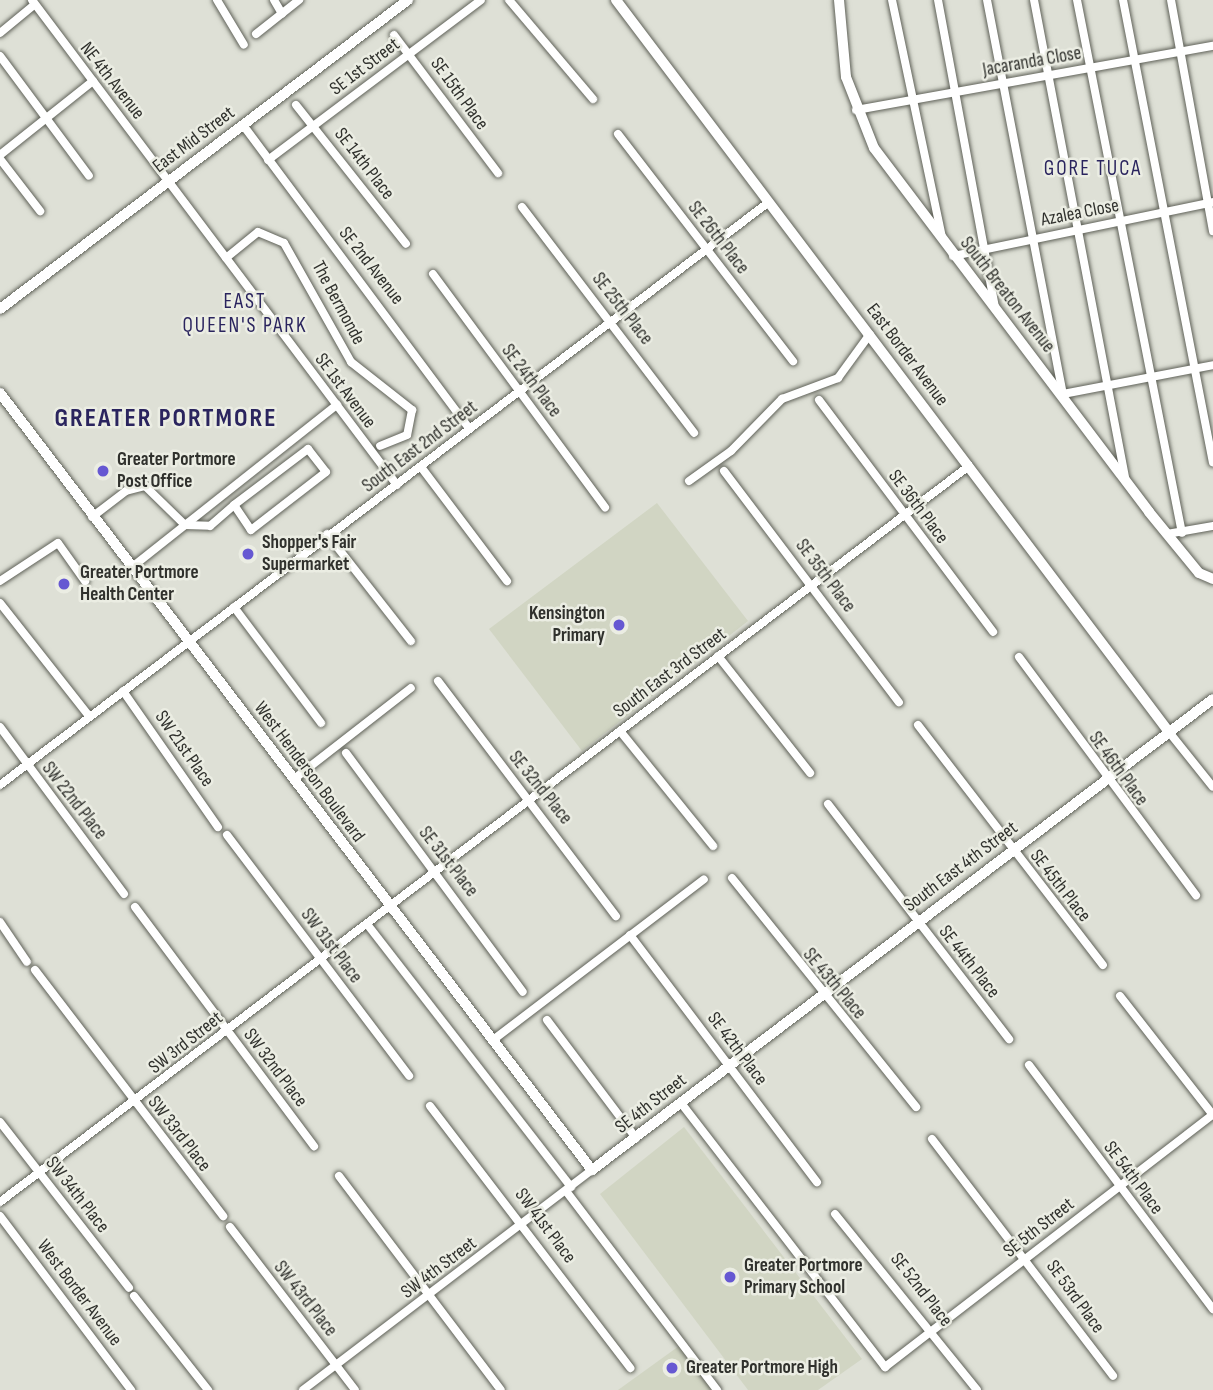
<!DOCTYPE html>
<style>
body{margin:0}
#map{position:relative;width:1213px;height:1390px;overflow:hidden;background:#dee0d6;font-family:"Sofia Sans Condensed",sans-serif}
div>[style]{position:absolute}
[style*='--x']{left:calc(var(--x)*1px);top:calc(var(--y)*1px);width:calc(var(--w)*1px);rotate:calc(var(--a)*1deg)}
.built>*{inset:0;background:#d1d5c3}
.roads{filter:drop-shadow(0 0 2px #5f6158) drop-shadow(0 0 2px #5f6158)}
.minor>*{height:8px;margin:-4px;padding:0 4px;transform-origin:4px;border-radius:4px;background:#fff}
.tertiary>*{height:10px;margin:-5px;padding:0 5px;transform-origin:5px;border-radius:5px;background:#fff}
.dots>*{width:19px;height:19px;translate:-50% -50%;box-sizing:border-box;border:4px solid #ebede3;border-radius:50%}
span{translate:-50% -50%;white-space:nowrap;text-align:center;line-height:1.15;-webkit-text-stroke:5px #ebede3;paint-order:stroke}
.street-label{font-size:19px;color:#30312d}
.poi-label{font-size:19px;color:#30312d;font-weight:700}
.left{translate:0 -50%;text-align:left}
.right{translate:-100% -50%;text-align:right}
.neighbourhood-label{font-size:21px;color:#2a245e;letter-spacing:2px}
.district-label{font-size:26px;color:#2a245e;font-weight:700;letter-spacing:2px}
</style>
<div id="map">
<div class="built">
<div style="clip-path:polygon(657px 503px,748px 621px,582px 751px,489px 629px)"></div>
<div style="clip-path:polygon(684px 1127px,862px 1359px,818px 1390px,748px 1390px,600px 1194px)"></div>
<div style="clip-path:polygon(679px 1346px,712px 1390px,618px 1390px)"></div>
</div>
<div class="roads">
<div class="minor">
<div style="--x:32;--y:0;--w:607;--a:53.04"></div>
<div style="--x:217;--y:0;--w:52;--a:59"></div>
<div style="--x:274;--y:0;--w:16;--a:60"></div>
<div style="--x:509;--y:0;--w:130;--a:49.7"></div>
<div style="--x:892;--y:0;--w:242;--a:78.1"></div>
<div style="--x:938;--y:0;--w:312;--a:79.5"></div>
<div style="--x:987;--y:0;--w:401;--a:79.1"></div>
<div style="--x:1063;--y:394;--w:153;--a:-10.9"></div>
<div style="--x:1034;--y:0;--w:490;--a:79.2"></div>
<div style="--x:1077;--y:0;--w:543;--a:78.86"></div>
<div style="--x:1123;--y:0;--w:471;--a:79"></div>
<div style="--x:1171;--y:0;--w:235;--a:79.7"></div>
<div style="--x:0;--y:33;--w:44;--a:-39.5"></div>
<div style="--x:256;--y:34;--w:55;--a:-38.3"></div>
<div style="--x:394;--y:35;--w:173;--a:53"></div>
<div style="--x:0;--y:56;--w:149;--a:53.4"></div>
<div style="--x:296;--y:105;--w:177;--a:51.6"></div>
<div style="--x:856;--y:110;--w:363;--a:-10.2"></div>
<div style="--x:243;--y:125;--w:379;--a:53.3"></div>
<div style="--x:618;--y:134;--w:287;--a:52.4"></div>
<div style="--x:0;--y:155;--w:119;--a:-38.5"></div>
<div style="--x:0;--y:159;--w:66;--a:52.4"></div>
<div style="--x:268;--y:160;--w:266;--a:-36.9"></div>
<div style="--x:522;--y:207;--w:284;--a:52.7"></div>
<div style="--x:953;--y:256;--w:266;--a:-11.7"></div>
<div style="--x:226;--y:258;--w:41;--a:-39.1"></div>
<div style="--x:258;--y:232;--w:28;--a:23"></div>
<div style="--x:284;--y:243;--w:137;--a:60.6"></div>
<div style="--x:351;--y:362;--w:78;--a:38.2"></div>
<div style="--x:412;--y:410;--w:25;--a:101"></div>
<div style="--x:407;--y:435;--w:29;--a:158"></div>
<div style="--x:433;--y:274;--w:290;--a:53.6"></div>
<div style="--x:819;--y:400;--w:290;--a:53.1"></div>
<div style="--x:421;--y:467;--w:143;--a:53"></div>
<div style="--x:724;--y:471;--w:290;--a:52.9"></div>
<div style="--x:689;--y:481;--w:52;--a:-35.5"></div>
<div style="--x:731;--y:451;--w:73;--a:-45.6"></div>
<div style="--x:782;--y:399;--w:60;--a:-20.6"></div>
<div style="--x:838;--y:378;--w:54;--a:-54"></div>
<div style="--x:92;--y:517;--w:43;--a:-37.4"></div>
<div style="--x:126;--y:491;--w:20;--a:-15"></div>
<div style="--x:145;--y:486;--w:56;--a:44.3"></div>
<div style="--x:185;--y:525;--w:25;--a:2"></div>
<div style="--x:210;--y:526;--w:32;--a:-41"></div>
<div style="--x:234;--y:505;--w:93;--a:-37.1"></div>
<div style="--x:308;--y:449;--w:29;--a:52"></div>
<div style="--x:326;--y:472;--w:95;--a:142.3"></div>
<div style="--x:251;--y:530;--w:30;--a:-124"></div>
<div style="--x:327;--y:534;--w:136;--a:51.9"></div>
<div style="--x:1167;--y:534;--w:47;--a:-9.9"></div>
<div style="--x:131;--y:568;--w:263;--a:-38.4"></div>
<div style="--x:0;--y:581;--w:69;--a:-33.2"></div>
<div style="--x:58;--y:543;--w:47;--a:54.6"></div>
<div style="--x:0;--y:603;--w:142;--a:51.8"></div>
<div style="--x:234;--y:607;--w:145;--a:53.1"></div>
<div style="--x:718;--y:656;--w:149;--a:51.8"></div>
<div style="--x:1019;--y:657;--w:297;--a:53.4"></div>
<div style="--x:438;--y:681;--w:295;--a:52.9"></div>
<div style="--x:123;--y:691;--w:166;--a:55.1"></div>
<div style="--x:918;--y:725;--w:303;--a:52.4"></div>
<div style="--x:0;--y:727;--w:208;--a:53.4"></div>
<div style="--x:620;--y:731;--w:148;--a:51"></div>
<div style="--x:1169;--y:732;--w:70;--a:51.3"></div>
<div style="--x:346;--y:753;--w:297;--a:53.5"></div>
<div style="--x:294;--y:779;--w:148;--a:-37.9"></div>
<div style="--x:0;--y:785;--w:965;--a:-37.17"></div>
<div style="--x:828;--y:804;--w:297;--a:52.4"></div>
<div style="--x:227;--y:835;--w:302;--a:52.9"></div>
<div style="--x:732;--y:878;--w:294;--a:51.2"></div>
<div style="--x:135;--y:907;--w:299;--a:53.2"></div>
<div style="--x:0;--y:922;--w:48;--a:56"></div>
<div style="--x:367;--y:924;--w:333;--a:52.2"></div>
<div style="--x:630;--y:935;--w:310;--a:52.9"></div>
<div style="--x:35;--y:970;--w:310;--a:52.6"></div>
<div style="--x:1120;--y:996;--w:151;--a:52"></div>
<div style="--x:547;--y:1020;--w:148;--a:53"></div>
<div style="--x:493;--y:1040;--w:265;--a:-37.3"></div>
<div style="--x:1029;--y:1065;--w:306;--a:53"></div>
<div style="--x:681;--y:1103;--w:334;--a:52.3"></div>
<div style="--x:885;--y:1367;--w:414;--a:-37.6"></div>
<div style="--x:430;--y:1106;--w:330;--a:52.6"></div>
<div style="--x:0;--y:1122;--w:210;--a:52.1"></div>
<div style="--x:932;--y:1139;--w:298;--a:52.6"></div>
<div style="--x:339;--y:1176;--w:268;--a:52.9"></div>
<div style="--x:566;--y:1191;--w:250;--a:52.8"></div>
<div style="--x:0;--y:1202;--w:1217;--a:-37.22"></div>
<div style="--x:835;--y:1214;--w:226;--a:51.1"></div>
<div style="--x:0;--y:1216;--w:218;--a:53"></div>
<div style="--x:230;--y:1227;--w:205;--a:52.5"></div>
<div style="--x:134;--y:1296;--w:120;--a:51.8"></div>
<div style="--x:303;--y:1390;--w:363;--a:-37.3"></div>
</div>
<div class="tertiary">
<div style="--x:616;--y:0;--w:917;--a:52.93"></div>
<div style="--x:839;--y:0;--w:77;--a:84.8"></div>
<div style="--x:846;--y:77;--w:76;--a:68.5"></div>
<div style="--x:874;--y:148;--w:456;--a:52.9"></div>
<div style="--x:1149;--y:512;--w:79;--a:50.7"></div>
<div style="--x:1199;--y:573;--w:15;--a:23"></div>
<div style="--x:0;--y:309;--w:512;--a:-37.14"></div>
<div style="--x:0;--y:393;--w:977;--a:52.7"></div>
<div style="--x:592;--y:1170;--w:779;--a:-37.18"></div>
</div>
</div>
<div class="dots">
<div style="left:103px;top:471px;background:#6658d2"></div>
<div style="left:248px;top:554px;background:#6658d2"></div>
<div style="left:64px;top:584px;background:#6658d2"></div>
<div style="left:619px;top:625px;background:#6658d2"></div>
<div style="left:730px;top:1277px;background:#6658d2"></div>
<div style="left:672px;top:1368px;background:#6658d2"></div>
</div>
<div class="street-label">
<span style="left:1032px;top:62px;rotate:-10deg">Jacaranda Close</span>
<span style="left:365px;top:67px;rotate:-37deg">SE 1st Street</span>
<span style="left:112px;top:81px;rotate:52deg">NE 4th Avenue</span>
<span style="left:459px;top:94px;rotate:54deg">SE 15th Place</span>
<span style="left:194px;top:140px;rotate:-37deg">East Mid Street</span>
<span style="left:364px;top:164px;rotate:52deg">SE 14th Place</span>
<span style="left:1080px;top:213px;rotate:-11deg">Azalea Close</span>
<span style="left:718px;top:238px;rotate:52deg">SE 26th Place</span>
<span style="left:371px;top:266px;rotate:52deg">SE 2nd Avenue</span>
<span style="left:1007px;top:295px;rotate:52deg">South Breaton Avenue</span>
<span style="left:338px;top:303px;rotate:62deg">The Bermonde</span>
<span style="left:622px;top:309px;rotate:52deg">SE 25th Place</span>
<span style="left:907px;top:355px;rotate:53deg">East Border Avenue</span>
<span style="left:531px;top:381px;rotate:53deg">SE 24th Place</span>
<span style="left:345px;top:391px;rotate:53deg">SE 1st Avenue</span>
<span style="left:420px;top:447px;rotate:-37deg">South East 2nd Street</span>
<span style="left:918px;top:507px;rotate:53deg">SE 36th Place</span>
<span style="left:825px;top:576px;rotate:53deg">SE 35th Place</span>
<span style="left:670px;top:673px;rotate:-37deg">South East 3rd Street</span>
<span style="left:184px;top:749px;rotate:55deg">SW 21st Place</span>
<span style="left:1118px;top:769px;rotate:54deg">SE 46th Place</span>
<span style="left:309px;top:772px;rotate:53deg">West Henderson Boulevard</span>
<span style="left:540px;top:788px;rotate:51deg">SE 32nd Place</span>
<span style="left:74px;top:801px;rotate:52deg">SW 22nd Place</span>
<span style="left:448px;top:862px;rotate:52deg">SE 31st Place</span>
<span style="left:961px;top:867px;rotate:-37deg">South East 4th Street</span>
<span style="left:1060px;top:886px;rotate:52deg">SE 45th Place</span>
<span style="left:331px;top:946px;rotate:53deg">SW 31st Place</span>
<span style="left:969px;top:962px;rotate:52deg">SE 44th Place</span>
<span style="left:834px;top:984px;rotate:50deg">SE 43th Place</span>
<span style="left:186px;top:1043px;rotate:-38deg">SW 3rd Street</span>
<span style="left:737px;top:1049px;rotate:53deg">SE 42th Place</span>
<span style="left:275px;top:1068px;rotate:53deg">SW 32nd Place</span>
<span style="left:651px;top:1104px;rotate:-38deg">SE 4th Street</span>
<span style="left:179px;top:1134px;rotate:52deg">SW 33rd Place</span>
<span style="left:1133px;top:1178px;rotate:53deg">SE 54th Place</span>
<span style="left:77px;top:1195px;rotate:52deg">SW 34th Place</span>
<span style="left:545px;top:1226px;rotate:53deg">SW 41st Place</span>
<span style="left:1039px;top:1228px;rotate:-38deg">SE 5th Street</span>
<span style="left:439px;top:1268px;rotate:-37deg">SW 4th Street</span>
<span style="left:921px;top:1290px;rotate:52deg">SE 52nd Place</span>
<span style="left:79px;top:1293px;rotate:53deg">West Border Avenue</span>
<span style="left:1075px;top:1297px;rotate:54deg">SE 53rd Place</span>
<span style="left:305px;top:1299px;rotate:52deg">SW 43rd Place</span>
</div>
<div class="poi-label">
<span class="left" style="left:117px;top:471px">Greater Portmore<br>Post Office</span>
<span class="left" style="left:262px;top:554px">Shopper's Fair<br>Supermarket</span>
<span class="left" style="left:80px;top:584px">Greater Portmore<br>Health Center</span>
<span class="right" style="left:605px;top:625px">Kensington<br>Primary</span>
<span class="left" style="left:744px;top:1277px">Greater Portmore<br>Primary School</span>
<span class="left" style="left:686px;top:1368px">Greater Portmore High</span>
</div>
<div class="neighbourhood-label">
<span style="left:1093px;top:169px">GORE TUCA</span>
<span style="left:245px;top:314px">EAST<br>QUEEN'S PARK</span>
</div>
<div class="district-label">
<span style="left:166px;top:419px">GREATER PORTMORE</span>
</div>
</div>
